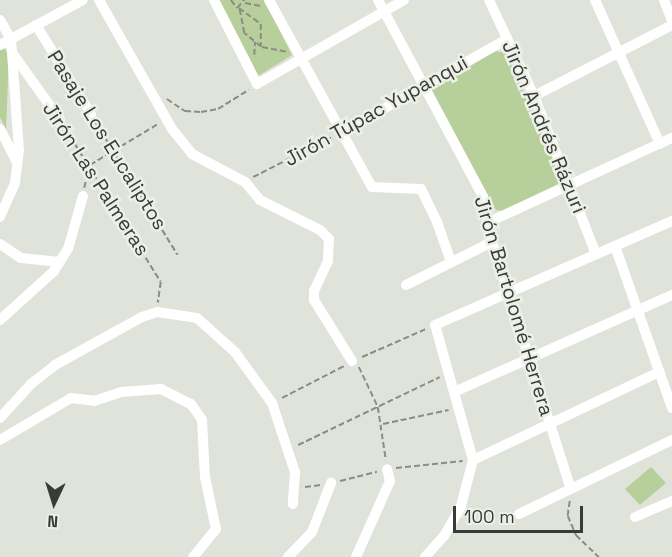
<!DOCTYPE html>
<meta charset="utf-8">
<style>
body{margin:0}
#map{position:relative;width:672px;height:557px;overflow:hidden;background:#dfe3da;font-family:"Space Grotesk",sans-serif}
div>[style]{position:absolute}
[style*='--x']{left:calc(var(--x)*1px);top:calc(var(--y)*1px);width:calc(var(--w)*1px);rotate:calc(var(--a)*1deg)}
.green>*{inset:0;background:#b7cf9a}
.path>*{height:1.5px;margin-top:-0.75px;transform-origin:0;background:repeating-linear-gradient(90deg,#8a8d86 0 6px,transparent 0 9px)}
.minor>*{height:10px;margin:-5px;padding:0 5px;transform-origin:5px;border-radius:5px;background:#fff}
span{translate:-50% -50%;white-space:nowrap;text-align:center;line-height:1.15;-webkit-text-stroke:5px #ecf0e7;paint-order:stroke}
.street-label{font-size:20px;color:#393b37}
.north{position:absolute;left:24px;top:473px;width:60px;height:60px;-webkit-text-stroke:4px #ecf0e7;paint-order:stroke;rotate:184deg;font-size:16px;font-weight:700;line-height:24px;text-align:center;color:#393b37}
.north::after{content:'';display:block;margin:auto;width:21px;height:27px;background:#393b37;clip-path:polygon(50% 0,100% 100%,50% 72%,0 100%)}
.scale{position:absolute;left:453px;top:506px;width:130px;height:27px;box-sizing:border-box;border:3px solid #393b37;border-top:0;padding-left:8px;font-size:18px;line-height:21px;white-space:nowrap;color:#393b37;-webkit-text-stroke:4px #ecf0e7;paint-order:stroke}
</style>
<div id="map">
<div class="green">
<div style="clip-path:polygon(218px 0,264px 0,292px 55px,258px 76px)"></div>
<div style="clip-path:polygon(4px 48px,9px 55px,6px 129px,0 117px,0 50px)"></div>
<div style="clip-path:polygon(495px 51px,507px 53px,562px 182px,502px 211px,496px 210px,431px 90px)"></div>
<div style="clip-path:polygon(651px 467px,666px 483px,640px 505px,625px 489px)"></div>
</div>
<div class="path">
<div style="--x:231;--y:0;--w:10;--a:53"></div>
<div style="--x:237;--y:8;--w:11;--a:-49"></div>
<div style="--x:245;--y:3;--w:16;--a:11"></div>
<div style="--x:239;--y:8;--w:27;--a:36"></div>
<div style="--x:261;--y:24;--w:23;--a:90"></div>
<div style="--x:261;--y:47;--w:22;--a:-141"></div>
<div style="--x:244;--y:33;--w:25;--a:-101"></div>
<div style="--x:262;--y:47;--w:25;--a:11"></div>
<div style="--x:254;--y:55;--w:13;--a:-86"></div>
<div style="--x:167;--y:99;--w:22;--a:34"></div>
<div style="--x:185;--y:111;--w:16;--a:4"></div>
<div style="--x:201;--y:112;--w:17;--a:-10"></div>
<div style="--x:218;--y:109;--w:36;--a:-32"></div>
<div style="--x:96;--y:123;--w:155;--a:58.2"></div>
<div style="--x:65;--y:128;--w:181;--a:58.1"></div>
<div style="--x:161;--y:282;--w:21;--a:98"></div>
<div style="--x:90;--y:165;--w:79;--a:-31.1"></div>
<div style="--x:253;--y:177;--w:89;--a:-26.9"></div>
<div style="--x:84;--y:188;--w:23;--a:-77"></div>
<div style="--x:362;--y:357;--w:70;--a:-23.6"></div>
<div style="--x:359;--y:367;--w:44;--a:64.6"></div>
<div style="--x:378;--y:407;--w:54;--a:81.4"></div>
<div style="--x:282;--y:398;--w:70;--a:-27.3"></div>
<div style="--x:383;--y:424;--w:67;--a:-12"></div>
<div style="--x:298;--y:445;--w:157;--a:-25.6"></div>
<div style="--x:396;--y:468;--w:67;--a:-6"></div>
<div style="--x:340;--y:481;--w:38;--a:-14"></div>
<div style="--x:305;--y:487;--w:16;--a:-7"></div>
<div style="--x:570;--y:501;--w:15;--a:98"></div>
<div style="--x:568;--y:516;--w:21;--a:67"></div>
<div style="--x:576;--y:535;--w:32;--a:44"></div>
</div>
<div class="minor">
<div style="--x:99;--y:0;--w:148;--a:60.5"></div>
<div style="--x:172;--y:129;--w:32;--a:51"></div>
<div style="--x:192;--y:154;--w:60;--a:27.8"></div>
<div style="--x:245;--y:182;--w:23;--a:50"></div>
<div style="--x:260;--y:200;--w:67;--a:26.6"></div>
<div style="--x:320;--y:230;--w:13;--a:45"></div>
<div style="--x:329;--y:239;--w:22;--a:93"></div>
<div style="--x:328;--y:261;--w:33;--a:115"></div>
<div style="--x:314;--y:291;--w:9;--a:90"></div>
<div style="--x:314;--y:300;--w:72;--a:58.1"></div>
<div style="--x:214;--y:0;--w:94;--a:62.9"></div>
<div style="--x:257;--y:84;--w:169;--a:-29.7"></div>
<div style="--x:269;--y:0;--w:213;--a:61.2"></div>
<div style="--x:372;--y:187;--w:49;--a:2.3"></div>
<div style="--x:421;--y:189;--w:37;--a:64"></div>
<div style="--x:437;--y:222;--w:42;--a:70.7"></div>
<div style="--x:378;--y:0;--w:223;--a:61.9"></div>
<div style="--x:483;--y:197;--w:46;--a:78.7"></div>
<div style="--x:492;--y:242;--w:259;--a:72.3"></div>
<div style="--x:489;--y:0;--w:106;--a:64.9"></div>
<div style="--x:534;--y:96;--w:170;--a:68.6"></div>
<div style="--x:595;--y:0;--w:158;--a:65.7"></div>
<div style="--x:664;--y:0;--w:22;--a:69"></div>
<div style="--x:0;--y:20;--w:22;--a:60"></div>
<div style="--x:11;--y:39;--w:111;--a:85.9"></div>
<div style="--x:19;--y:150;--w:33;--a:97"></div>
<div style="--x:15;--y:183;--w:37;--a:114"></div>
<div style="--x:36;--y:25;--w:105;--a:58.3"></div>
<div style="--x:0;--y:45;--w:94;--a:-28.5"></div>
<div style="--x:13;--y:54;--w:81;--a:54.5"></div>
<div style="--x:534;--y:96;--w:155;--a:-27.2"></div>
<div style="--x:0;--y:129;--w:38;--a:63"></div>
<div style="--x:341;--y:133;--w:191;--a:-29.5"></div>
<div style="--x:489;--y:222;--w:201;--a:-24.7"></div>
<div style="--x:0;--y:244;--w:25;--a:34"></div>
<div style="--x:21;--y:258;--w:39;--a:6"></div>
<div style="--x:615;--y:246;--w:172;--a:70.6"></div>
<div style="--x:406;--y:285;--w:96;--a:-26.6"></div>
<div style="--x:0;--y:320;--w:73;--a:-42.2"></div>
<div style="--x:54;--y:271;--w:26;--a:-58"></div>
<div style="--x:68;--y:249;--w:55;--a:-74.2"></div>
<div style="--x:454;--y:392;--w:239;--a:-24"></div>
<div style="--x:0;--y:418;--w:46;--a:-47.6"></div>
<div style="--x:31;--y:384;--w:31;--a:-38"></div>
<div style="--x:55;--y:365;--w:99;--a:-28.9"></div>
<div style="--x:142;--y:317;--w:16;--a:-18"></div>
<div style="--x:157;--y:312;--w:40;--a:8.5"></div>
<div style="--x:197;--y:318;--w:51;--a:41.8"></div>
<div style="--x:235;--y:352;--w:63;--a:54"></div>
<div style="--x:272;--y:403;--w:73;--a:71.6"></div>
<div style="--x:295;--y:472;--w:32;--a:94"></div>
<div style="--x:0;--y:440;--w:82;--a:-30.6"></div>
<div style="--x:71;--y:398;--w:23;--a:7"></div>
<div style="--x:94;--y:401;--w:28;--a:-18"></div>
<div style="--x:121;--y:392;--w:40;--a:-4.3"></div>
<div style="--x:161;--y:389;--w:34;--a:27"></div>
<div style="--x:191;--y:404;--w:19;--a:55"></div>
<div style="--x:202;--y:420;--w:57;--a:87"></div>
<div style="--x:205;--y:477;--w:53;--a:78.1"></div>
<div style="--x:216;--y:529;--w:36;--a:129"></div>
<div style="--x:473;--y:460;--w:206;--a:-25.3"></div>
<div style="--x:519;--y:514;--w:170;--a:-25.8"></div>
<div style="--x:635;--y:517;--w:40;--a:-23.4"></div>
<div style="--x:288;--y:557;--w:35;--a:-46"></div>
<div style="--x:312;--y:532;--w:53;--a:-68.8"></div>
<div style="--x:356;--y:557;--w:83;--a:-65.9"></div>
<div style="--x:390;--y:481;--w:12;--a:-104"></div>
<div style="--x:425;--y:557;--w:28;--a:-48"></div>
<div style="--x:444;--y:536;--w:34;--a:-60"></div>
<div style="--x:461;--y:506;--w:48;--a:-75.4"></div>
<div style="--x:473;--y:460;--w:140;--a:-105.7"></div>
<div style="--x:435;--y:325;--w:259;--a:-23.7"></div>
</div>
<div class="street-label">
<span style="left:376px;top:111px;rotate:-29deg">Jirón Túpac Yupanqui</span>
<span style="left:544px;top:127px;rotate:67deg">Jirón Andrés Rázuri</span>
<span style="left:107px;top:140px;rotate:58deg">Pasaje Los Eucaliptos</span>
<span style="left:96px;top:179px;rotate:57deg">Jirón Las Palmeras</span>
<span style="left:514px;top:306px;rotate:73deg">Jirón Bartolomé Herrera</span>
</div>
<div class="north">N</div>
<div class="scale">100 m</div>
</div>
